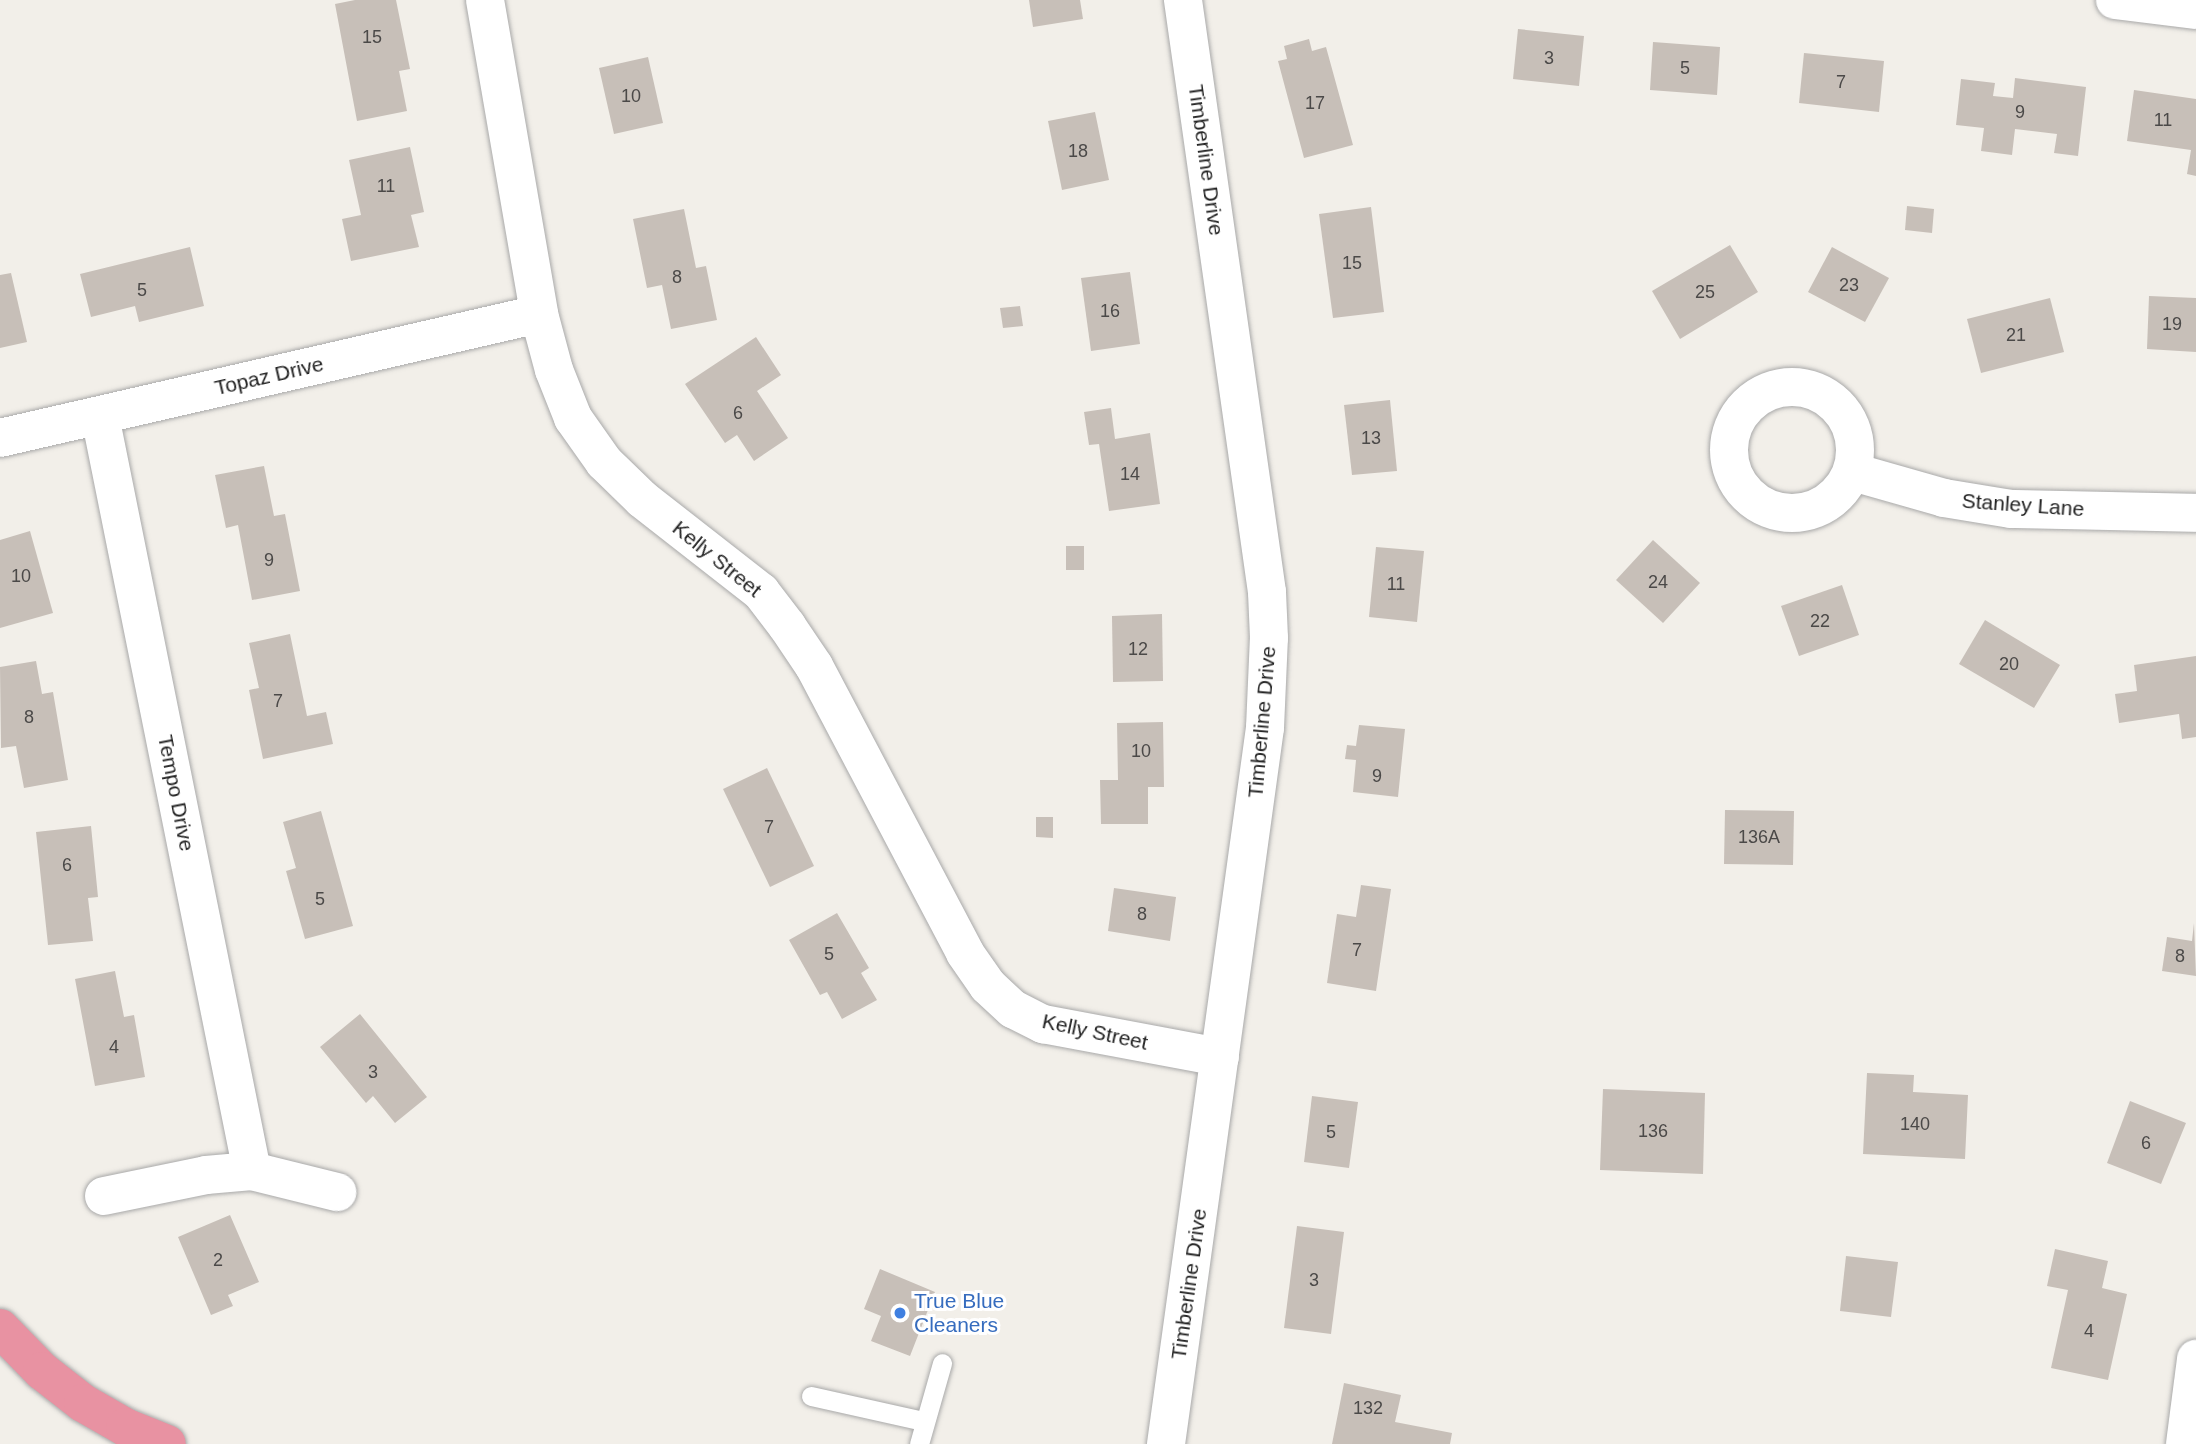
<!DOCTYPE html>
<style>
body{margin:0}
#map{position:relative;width:2196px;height:1444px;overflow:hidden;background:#f2efe9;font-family:Arial,sans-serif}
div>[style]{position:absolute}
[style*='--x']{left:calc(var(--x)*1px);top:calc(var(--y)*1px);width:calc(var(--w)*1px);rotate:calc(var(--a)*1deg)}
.building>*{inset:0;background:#c7bfb8}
.roads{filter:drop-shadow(0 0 2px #a9a9a9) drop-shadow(0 0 2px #a9a9a9)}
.lane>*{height:19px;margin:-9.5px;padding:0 9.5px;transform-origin:9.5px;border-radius:9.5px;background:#fff}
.street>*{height:38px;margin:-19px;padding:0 19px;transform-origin:19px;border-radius:19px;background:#fff}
.street>.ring{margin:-19px;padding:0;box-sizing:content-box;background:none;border:38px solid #fff;border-radius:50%}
.highway>*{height:38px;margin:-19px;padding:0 19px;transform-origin:19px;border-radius:19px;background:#e892a2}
.dots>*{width:19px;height:19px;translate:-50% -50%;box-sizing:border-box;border:4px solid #fff;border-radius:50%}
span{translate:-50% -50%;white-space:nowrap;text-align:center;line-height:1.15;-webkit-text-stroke:6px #fff;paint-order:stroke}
.number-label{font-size:18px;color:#4b4948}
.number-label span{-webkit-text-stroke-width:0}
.street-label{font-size:21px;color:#222}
.shop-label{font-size:21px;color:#366cbe}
.left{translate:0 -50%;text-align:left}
</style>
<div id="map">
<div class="building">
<div style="clip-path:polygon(355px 0,396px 0,410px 69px,399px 71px,407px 111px,357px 121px,335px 4px)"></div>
<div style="clip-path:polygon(1029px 0,1080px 0,1083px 19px,1033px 27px)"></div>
<div style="clip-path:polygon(1518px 29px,1584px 36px,1579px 86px,1513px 79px)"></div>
<div style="clip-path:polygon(1309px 39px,1312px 51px,1326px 47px,1353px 145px,1304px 158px,1278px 61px,1287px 59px,1284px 46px)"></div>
<div style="clip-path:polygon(1653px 42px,1720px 47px,1717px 95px,1650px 90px)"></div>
<div style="clip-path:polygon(1804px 53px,1884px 61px,1879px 112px,1799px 103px)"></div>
<div style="clip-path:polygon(648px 57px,663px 123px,614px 134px,599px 68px)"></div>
<div style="clip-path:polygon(2015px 78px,2086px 87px,2078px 156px,2054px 153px,2057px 134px,2015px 129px,2012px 155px,1981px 151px,1984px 128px,1956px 125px,1961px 79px,1995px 83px,1993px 96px,2013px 98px)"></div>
<div style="clip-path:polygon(2134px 90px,2196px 99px,2196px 176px,2187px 174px,2191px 150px,2127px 141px)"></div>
<div style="clip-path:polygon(1095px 112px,1109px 180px,1062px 190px,1048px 121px)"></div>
<div style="clip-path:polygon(410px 147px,424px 212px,411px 215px,419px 247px,351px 261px,342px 219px,361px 215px,349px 160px)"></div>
<div style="clip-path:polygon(1907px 206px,1934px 209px,1932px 233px,1905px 230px)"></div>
<div style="clip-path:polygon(1371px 207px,1384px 312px,1333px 318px,1319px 214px)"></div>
<div style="clip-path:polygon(684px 209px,696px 268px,706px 266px,717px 320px,671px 329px,662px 285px,647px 288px,633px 219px)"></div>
<div style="clip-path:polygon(1730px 245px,1758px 292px,1680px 339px,1652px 291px)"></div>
<div style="clip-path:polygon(190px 247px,204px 306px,139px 322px,135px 306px,91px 317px,80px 274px)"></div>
<div style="clip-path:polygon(1832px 247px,1889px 278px,1865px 322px,1808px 292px)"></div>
<div style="clip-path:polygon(1130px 272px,1140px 344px,1091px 351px,1081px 278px)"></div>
<div style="clip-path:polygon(11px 273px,27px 342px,0 348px,0 275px)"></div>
<div style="clip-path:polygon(2149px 296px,2196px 298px,2196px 352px,2147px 349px)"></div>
<div style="clip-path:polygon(2050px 298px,2064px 352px,1981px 373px,1967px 319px)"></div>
<div style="clip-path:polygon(1020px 306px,1023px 326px,1003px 328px,1000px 308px)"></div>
<div style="clip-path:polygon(756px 337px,781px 375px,757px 391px,788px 438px,754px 461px,737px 435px,725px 443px,685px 384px)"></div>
<div style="clip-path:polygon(1390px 400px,1397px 471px,1352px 475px,1344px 405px)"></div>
<div style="clip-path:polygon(1111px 408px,1115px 439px,1150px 433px,1160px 504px,1109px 511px,1099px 444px,1089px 445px,1084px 412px)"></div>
<div style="clip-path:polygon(264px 466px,274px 516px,285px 514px,300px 591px,252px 600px,238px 525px,226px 528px,215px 475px)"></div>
<div style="clip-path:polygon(30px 531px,53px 613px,0 628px,0 540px)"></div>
<div style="clip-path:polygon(1653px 540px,1700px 583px,1663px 623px,1616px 580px)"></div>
<div style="clip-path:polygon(1066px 546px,1084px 546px,1084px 570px,1066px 570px)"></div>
<div style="clip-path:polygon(1376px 547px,1424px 551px,1417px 622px,1369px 617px)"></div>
<div style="clip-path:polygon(1842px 585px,1859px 635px,1799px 656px,1781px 606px)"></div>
<div style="clip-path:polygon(1162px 614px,1163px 681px,1113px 682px,1112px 616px)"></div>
<div style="clip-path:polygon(1985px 620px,2060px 665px,2034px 708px,1959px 664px)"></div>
<div style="clip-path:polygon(290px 634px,307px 716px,326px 712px,333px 744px,263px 759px,249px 690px,259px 688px,249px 643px)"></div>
<div style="clip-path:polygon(2196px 656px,2196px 737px,2182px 739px,2179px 714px,2119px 723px,2115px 694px,2137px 691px,2134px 665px)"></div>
<div style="clip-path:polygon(36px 661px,42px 694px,53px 692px,68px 780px,24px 788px,16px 746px,1px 748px,0 667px)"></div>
<div style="clip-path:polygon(1163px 722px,1164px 787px,1148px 787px,1148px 824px,1101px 824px,1100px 780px,1118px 780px,1117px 723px)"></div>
<div style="clip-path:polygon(1359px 725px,1405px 729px,1398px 797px,1353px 792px,1356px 760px,1345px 759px,1347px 745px,1356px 746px)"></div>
<div style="clip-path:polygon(767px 768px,814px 866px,770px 887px,723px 789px)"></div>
<div style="clip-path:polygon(1725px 810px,1794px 811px,1793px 865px,1724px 864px)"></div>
<div style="clip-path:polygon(321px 811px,353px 926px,305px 939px,286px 871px,296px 868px,283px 822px)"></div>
<div style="clip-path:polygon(1036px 817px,1053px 817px,1053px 838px,1036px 837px)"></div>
<div style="clip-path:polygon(91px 826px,98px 897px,88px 898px,93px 941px,48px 945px,36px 832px)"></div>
<div style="clip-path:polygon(1361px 885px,1391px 889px,1376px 991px,1327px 983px,1337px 914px,1356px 917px)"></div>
<div style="clip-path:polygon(1114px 888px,1176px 897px,1170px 941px,1108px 931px)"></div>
<div style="clip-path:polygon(837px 913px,869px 968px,861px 973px,877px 1000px,842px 1019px,827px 992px,820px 995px,789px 940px)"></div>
<div style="clip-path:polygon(2194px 923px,2196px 976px,2162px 971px,2167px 937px,2192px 941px)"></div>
<div style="clip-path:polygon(115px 971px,124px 1017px,134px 1015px,145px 1077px,95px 1086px,75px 979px)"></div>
<div style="clip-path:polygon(360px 1014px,427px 1097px,395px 1123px,373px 1096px,366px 1103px,320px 1047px)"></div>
<div style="clip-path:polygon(1867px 1073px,1914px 1075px,1913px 1092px,1968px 1095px,1965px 1159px,1863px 1154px)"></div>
<div style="clip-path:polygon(1603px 1089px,1705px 1093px,1703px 1174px,1600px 1170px)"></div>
<div style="clip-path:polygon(1312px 1096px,1358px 1102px,1349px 1168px,1304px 1162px)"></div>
<div style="clip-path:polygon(2130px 1101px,2186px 1123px,2161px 1184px,2107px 1163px)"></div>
<div style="clip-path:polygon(230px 1215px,259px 1282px,228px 1295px,233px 1306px,211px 1315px,178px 1237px)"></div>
<div style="clip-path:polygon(1297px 1226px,1344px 1232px,1331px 1334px,1284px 1328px)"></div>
<div style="clip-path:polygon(2055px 1249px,2108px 1261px,2102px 1288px,2127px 1294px,2108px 1380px,2051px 1368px,2068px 1290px,2047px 1286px)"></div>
<div style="clip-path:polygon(1846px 1256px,1898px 1262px,1891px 1317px,1840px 1311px)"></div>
<div style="clip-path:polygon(880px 1269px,935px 1292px,910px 1356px,871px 1341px,881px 1316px,864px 1309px)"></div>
<div style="clip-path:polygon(1344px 1383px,1401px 1395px,1395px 1422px,1452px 1433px,1450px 1444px,1332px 1444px)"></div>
</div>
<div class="roads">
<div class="lane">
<div style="--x:811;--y:1396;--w:115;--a:12.6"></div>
<div style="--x:919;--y:1444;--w:84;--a:-74.1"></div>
</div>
<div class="street">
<div style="--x:485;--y:0;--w:319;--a:80.2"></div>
<div style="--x:539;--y:314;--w:58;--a:75"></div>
<div style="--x:554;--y:370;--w:52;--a:68.4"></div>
<div style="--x:573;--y:418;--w:54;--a:54.8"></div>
<div style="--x:604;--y:462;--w:53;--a:44.2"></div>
<div style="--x:642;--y:499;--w:151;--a:38"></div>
<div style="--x:761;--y:592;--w:43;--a:52.6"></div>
<div style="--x:787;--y:626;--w:48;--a:56"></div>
<div style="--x:814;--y:666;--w:324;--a:62.2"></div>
<div style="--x:965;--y:953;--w:40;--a:55.1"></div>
<div style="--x:988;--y:986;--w:34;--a:43"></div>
<div style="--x:1013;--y:1009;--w:34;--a:27"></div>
<div style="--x:1043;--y:1024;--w:180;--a:10.6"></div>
<div style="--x:2115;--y:0;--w:82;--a:7"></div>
<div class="ring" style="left:1729px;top:387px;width:88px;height:88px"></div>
<div style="--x:100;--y:416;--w:770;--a:78.62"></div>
<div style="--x:0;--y:438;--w:553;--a:-12.96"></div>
<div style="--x:1853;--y:472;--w:95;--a:15.9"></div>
<div style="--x:1944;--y:498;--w:68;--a:9.3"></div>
<div style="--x:2011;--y:509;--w:185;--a:1.2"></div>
<div style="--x:104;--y:1196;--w:104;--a:-11.6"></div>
<div style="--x:206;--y:1175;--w:46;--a:-5"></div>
<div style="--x:252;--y:1171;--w:88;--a:13.9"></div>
<div style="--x:1166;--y:1444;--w:723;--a:-82.13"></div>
<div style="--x:1265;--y:728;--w:90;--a:-87.5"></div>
<div style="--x:1269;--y:638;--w:46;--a:-92.5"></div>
<div style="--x:1267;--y:592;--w:598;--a:-98.08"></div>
<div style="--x:2185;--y:1444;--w:86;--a:-82.6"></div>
</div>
<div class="highway">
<div style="--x:0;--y:1328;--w:60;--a:45.7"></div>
<div style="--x:42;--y:1371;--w:52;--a:38"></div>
<div style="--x:83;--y:1403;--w:48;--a:29.7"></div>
<div style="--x:125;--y:1427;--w:45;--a:22"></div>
</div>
</div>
<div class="dots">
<div style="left:900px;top:1313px;background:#3f7fe0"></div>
</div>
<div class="number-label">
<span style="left:372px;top:37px">15</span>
<span style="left:1549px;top:58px">3</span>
<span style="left:1685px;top:68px">5</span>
<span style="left:1841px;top:82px">7</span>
<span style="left:631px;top:96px">10</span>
<span style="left:1315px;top:103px">17</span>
<span style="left:2020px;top:112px">9</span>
<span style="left:2163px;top:120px">11</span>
<span style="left:1078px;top:151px">18</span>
<span style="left:386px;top:186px">11</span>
<span style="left:1352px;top:263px">15</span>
<span style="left:677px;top:277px">8</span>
<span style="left:1849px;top:285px">23</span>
<span style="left:142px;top:290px">5</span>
<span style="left:1705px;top:292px">25</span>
<span style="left:1110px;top:311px">16</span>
<span style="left:2172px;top:324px">19</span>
<span style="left:2016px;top:335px">21</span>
<span style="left:738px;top:413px">6</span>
<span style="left:1371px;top:438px">13</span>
<span style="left:1130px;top:474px">14</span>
<span style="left:269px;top:560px">9</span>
<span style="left:21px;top:576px">10</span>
<span style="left:1658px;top:582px">24</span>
<span style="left:1396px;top:584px">11</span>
<span style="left:1820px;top:621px">22</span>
<span style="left:1138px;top:649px">12</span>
<span style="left:2009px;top:664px">20</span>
<span style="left:278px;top:701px">7</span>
<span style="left:29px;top:717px">8</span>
<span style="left:1141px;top:751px">10</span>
<span style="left:1377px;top:776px">9</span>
<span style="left:769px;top:827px">7</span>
<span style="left:1759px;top:837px">136A</span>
<span style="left:67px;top:865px">6</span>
<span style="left:320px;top:899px">5</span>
<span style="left:1142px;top:914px">8</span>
<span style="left:1357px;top:950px">7</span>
<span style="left:829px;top:954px">5</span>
<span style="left:2180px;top:956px">8</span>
<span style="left:114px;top:1047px">4</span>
<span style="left:373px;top:1072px">3</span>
<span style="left:1915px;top:1124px">140</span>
<span style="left:1653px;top:1131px">136</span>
<span style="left:1331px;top:1132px">5</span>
<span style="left:2146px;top:1143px">6</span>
<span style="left:218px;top:1260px">2</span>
<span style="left:1314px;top:1280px">3</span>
<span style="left:2089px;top:1331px">4</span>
<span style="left:1368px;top:1408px">132</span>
</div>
<div class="street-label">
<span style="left:1206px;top:160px;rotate:82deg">Timberline Drive</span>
<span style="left:269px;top:376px;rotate:-13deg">Topaz Drive</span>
<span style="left:2023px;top:505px;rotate:4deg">Stanley Lane</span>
<span style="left:717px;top:559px;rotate:39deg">Kelly Street</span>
<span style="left:1262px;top:722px;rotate:-85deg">Timberline Drive</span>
<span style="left:176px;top:793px;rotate:79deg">Tempo Drive</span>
<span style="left:1095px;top:1032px;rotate:12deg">Kelly Street</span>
<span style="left:1189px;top:1284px;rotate:-82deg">Timberline Drive</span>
</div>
<div class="shop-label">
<span class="left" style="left:914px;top:1313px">True Blue<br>Cleaners</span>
</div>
</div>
